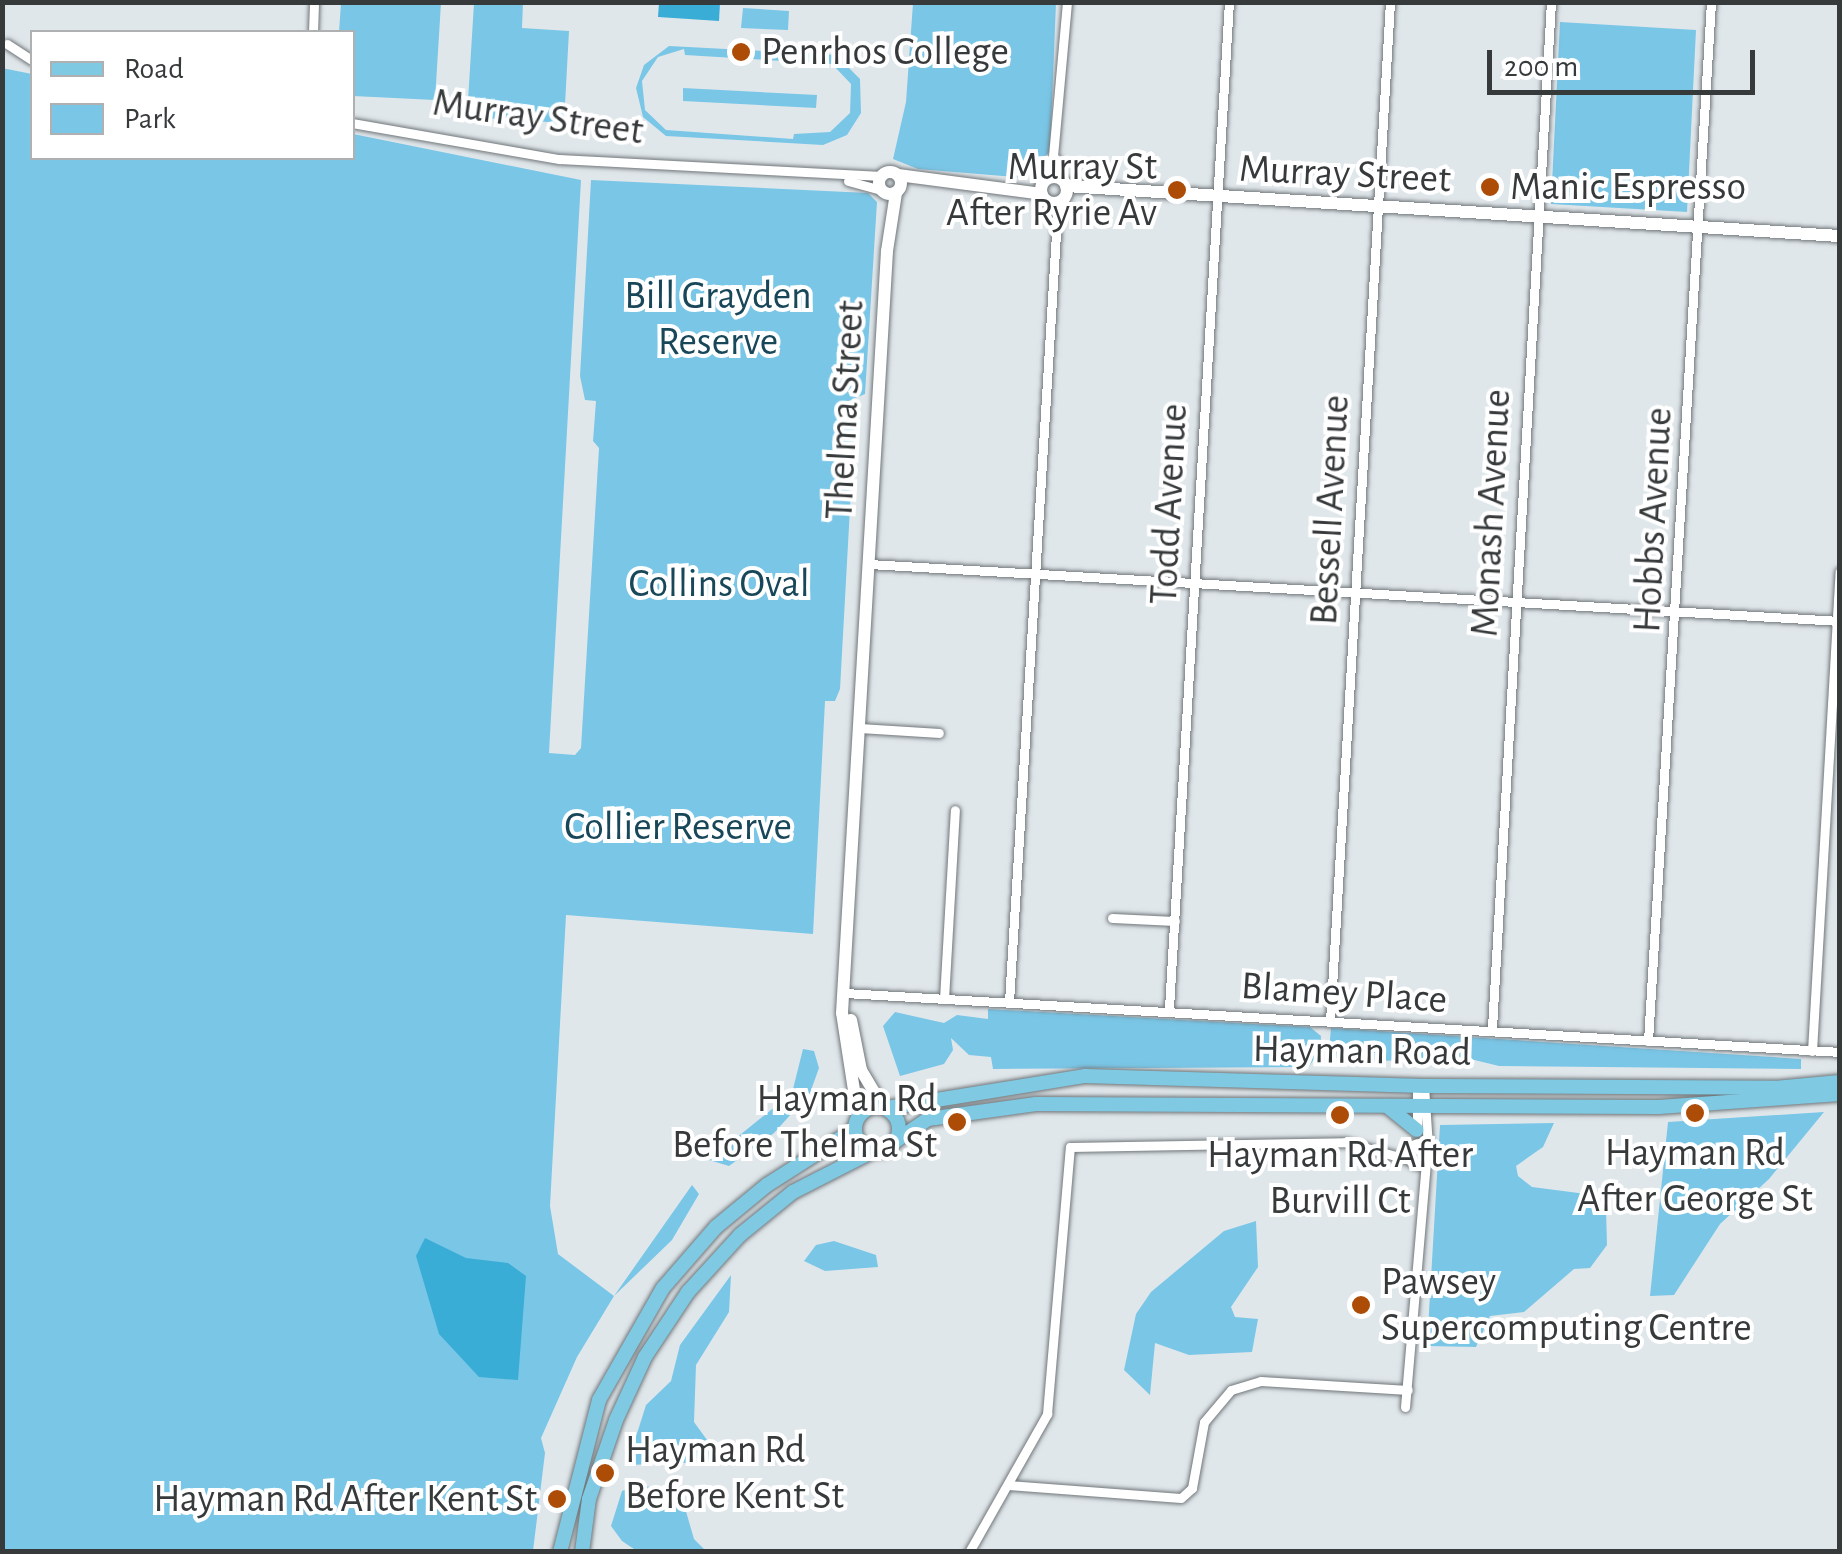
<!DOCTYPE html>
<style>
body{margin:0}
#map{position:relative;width:1842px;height:1554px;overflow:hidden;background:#e0e7eb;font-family:"Alegreya Sans",sans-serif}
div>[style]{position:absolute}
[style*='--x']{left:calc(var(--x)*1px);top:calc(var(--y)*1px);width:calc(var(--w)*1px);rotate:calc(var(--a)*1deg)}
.green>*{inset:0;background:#7ac6e7}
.water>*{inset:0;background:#3aadd7}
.roads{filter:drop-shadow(0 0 2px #707679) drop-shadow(0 0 2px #707679)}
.street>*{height:9px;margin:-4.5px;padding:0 4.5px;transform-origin:4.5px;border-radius:4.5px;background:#fff}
.street>.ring{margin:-4.5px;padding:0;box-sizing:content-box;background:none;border:9px solid #fff;border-radius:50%}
.secondary>*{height:12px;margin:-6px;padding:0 6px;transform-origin:6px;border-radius:6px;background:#fff}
.secondary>.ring{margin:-6px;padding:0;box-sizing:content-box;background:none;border:12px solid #fff;border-radius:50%}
.primary>*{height:14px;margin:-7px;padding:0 7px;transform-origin:7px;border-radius:7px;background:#7fc9e3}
.primary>.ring{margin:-7px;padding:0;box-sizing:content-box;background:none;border:14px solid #7fc9e3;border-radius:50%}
.dots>*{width:28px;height:28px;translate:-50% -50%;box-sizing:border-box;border:5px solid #fff;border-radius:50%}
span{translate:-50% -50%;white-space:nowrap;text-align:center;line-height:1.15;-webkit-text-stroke:8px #fff;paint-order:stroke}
.poi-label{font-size:40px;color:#373a3b}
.left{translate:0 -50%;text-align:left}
.right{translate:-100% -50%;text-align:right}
.street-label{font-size:40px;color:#373a3b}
.park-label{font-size:40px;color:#184759}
.frame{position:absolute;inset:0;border:5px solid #373a3b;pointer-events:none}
.legend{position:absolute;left:30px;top:30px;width:325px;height:130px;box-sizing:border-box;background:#fff;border:2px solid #afb0b1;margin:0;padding:12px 18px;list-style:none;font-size:30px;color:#373a3b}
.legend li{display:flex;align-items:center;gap:20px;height:50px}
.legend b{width:50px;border:2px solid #afb0b1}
.scale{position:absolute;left:1487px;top:50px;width:268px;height:45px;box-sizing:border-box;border:5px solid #373a3b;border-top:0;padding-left:12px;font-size:30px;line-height:35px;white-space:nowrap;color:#373a3b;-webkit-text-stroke:8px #fff;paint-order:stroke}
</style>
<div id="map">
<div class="green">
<div style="clip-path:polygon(341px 3px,441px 3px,435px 100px,353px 96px,352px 32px,339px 32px)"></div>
<div style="clip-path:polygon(474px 3px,523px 3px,522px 28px,569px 31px,564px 123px,467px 117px)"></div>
<div style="clip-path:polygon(913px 3px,1056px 3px,1050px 151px,1026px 178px,918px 169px,893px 159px,906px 102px)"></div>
<div style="clip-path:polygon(743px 8px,789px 11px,788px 30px,741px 28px)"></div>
<div style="clip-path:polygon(1560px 22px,1696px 30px,1687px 212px,1551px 204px)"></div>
<div style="clip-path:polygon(evenodd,669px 46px,836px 55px,860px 79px,861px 113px,847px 135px,823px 145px,666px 136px,643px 117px,636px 88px,644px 65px,669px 46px,684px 49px,685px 55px,832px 64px,851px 84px,850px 113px,830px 132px,794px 134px,793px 139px,666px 130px,645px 110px,642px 81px,658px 57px,684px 49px)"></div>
<div style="clip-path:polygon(2px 68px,32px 74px,32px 158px,352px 158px,353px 134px,581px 180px,549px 753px,575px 755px,581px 748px,599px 448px,593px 441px,596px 401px,585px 400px,580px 376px,591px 180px,868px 193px,877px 202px,865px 394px,846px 402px,855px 418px,840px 689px,835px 701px,825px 701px,813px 934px,566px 915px,550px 1206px,558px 1254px,614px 1296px,692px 1185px,699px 1194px,672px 1240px,614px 1296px,577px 1357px,541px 1438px,545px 1453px,533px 1551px,3px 1551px)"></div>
<div style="clip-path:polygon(683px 88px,817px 95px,816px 108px,683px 101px)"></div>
<div style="clip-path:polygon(988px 1009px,1310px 1027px,1321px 1036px,1320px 1049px,1309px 1067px,993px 1069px,991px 1057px,969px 1055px,951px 1038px,953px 1050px,944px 1064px,900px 1076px,883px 1026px,895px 1012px,944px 1023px,957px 1015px,988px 1019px)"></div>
<div style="clip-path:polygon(1331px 1028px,1801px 1059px,1801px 1069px,1499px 1066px,1462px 1057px,1341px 1063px,1329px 1050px)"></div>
<div style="clip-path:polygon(803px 1049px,814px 1051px,819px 1068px,810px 1093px,774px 1133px,729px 1166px,709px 1160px,792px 1093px)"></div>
<div style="clip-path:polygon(1824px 1112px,1769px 1179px,1720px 1224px,1674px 1295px,1650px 1296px,1668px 1122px)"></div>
<div style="clip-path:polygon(1554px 1123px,1543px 1147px,1516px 1166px,1518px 1176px,1532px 1187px,1594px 1195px,1606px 1210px,1607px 1245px,1590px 1268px,1574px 1269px,1524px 1312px,1490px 1316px,1476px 1347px,1427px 1346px,1440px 1125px)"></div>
<div style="clip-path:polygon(1256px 1221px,1258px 1267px,1231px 1307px,1235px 1317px,1258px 1319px,1252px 1352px,1189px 1355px,1155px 1343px,1150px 1395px,1124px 1370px,1136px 1314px,1151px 1292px,1224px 1231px)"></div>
<div style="clip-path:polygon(834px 1241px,876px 1255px,878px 1267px,825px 1271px,804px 1261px,816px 1245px)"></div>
<div style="clip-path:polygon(731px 1275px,729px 1312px,696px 1365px,694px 1422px,710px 1444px,712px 1462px,627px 1465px,646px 1405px,671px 1381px,680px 1345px)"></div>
<div style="clip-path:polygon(640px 1484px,666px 1492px,685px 1508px,694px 1539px,706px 1551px,637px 1551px,622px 1541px,611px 1526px,622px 1491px)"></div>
</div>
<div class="water">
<div style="clip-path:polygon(659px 3px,720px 3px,719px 21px,658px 17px)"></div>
<div style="clip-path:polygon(425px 1238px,466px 1258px,508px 1263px,526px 1276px,518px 1380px,479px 1377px,439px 1334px,416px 1256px)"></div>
</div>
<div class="roads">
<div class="street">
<div style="--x:313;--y:32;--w:30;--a:-88"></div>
<div style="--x:7;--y:44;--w:30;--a:33"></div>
<div style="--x:352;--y:123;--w:210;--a:9.9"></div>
<div style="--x:559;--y:159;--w:323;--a:3"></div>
<div style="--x:1058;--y:161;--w:18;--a:84"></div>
<div style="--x:1051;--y:178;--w:177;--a:-84.8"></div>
<div style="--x:848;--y:181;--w:34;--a:15"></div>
<div style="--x:869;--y:564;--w:973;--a:3.36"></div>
<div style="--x:860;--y:728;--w:79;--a:3.6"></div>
<div style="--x:1112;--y:918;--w:63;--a:2.7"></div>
<div style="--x:845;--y:993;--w:997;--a:3.39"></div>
<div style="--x:944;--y:999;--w:189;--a:-86.7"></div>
<div style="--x:1009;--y:1002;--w:801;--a:-86.5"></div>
<div style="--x:1169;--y:1008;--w:1008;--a:-86.59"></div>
<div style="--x:1330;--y:1021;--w:1021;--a:-86.63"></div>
<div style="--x:1492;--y:1028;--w:1028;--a:-86.71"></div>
<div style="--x:1648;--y:1041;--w:1041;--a:-86.53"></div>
<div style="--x:1812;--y:1051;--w:480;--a:-86.7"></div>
<div style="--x:1424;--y:1086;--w:61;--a:86.2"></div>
<div style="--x:1417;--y:1131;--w:45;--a:-90"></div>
<div class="ring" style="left:1408px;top:1143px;width:13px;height:13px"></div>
<div style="--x:1405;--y:1407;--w:246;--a:-85.1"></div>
<div style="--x:1008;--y:1485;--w:173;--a:4.3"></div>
<div style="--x:1181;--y:1498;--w:15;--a:-42"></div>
<div style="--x:1192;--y:1488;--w:67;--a:-79.7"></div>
<div style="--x:1204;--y:1422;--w:42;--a:-49.8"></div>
<div style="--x:1231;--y:1390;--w:31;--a:-17"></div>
<div style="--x:1261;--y:1381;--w:147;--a:3.5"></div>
<div style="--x:969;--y:1552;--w:159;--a:-60.5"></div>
<div style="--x:1047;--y:1414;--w:268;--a:-85.1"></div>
<div style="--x:1070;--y:1147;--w:275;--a:-1"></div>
<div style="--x:1345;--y:1142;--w:67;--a:15.5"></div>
</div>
<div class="secondary">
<div class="ring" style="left:879px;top:172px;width:10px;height:10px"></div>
<div style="--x:898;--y:175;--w:145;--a:7.5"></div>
<div class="ring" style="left:1041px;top:177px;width:14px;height:14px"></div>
<div style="--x:1066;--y:186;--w:776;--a:3.7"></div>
<div style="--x:851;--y:1020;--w:51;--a:78.7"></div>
<div style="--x:861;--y:1070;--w:43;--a:59.3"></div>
<div style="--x:858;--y:1116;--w:104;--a:-98.8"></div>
<div style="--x:842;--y:1013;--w:763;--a:-86.62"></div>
<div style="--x:887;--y:251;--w:59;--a:-81.2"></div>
</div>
<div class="primary">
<div style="--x:1387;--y:1106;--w:38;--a:39"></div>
<div class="ring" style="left:855px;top:1107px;width:30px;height:30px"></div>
<div style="--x:887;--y:1108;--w:201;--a:-9.2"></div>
<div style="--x:1085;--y:1076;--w:339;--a:1.7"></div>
<div style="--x:1424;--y:1086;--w:351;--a:0.3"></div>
<div style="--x:1775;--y:1088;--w:65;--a:-5.3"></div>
<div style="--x:897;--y:1140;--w:37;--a:-34"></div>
<div style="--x:928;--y:1119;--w:109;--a:-7.9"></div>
<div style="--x:1036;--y:1104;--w:623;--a:0.28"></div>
<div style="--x:1659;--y:1107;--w:181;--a:-4.1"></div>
<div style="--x:560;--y:1552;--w:157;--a:-75.6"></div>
<div style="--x:599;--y:1400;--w:129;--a:-60.3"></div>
<div style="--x:663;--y:1288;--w:81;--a:-49"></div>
<div style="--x:716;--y:1227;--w:66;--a:-39.5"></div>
<div style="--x:767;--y:1185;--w:104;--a:-32.5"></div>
<div style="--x:582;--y:1552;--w:53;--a:-82.5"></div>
<div style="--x:589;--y:1499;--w:83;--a:-71.1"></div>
<div style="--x:616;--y:1420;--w:69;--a:-65.3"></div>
<div style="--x:645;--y:1357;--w:78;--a:-56.5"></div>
<div style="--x:688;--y:1292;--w:77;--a:-47.6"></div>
<div style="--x:740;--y:1235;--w:68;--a:-39.1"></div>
<div style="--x:793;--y:1192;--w:90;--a:-27.1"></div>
</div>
</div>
<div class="dots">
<div style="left:741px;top:52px;background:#ac4c06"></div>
<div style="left:1490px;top:187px;background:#ac4c06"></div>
<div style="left:1177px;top:190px;background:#ac4c06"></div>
<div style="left:1695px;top:1113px;background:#ac4c06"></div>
<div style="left:1340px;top:1115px;background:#ac4c06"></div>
<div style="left:957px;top:1122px;background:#ac4c06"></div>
<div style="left:1361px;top:1305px;background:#ac4c06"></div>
<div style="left:605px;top:1473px;background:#ac4c06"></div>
<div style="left:557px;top:1499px;background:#ac4c06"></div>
</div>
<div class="poi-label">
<span class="left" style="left:761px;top:52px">Penrhos College</span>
<span class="right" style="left:1157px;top:190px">Murray St<br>After Ryrie Av</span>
<span class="left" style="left:1510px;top:187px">Manic Espresso</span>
<span class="right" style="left:937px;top:1122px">Hayman Rd<br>Before Thelma St</span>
<span style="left:1695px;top:1176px">Hayman Rd<br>After George St</span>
<span style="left:1340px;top:1178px">Hayman Rd After<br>Burvill Ct</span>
<span class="left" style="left:1381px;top:1305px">Pawsey<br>Supercomputing Centre</span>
<span class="left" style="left:625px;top:1473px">Hayman Rd<br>Before Kent St</span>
<span class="right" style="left:537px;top:1499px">Hayman Rd After Kent St</span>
</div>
<div class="street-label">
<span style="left:538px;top:117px;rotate:8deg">Murray Street</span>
<span style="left:1345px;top:174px;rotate:3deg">Murray Street</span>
<span style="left:845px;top:410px;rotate:-87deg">Thelma Street</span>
<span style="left:1169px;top:504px;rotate:-87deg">Todd Avenue</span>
<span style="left:1330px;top:510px;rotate:-87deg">Bessell Avenue</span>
<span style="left:1491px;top:513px;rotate:-87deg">Monash Avenue</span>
<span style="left:1653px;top:520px;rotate:-87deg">Hobbs Avenue</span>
<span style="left:1344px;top:993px;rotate:4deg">Blamey Place</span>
<span style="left:1362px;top:1051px;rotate:1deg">Hayman Road</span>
</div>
<div class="park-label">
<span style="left:718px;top:319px">Bill Grayden<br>Reserve</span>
<span style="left:719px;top:584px">Collins Oval</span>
<span style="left:678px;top:827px">Collier Reserve</span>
</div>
<div class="frame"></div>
<ul class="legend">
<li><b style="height:12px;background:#7fc9e3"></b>Road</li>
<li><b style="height:28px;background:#7ac6e7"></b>Park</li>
</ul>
<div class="scale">200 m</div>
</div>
